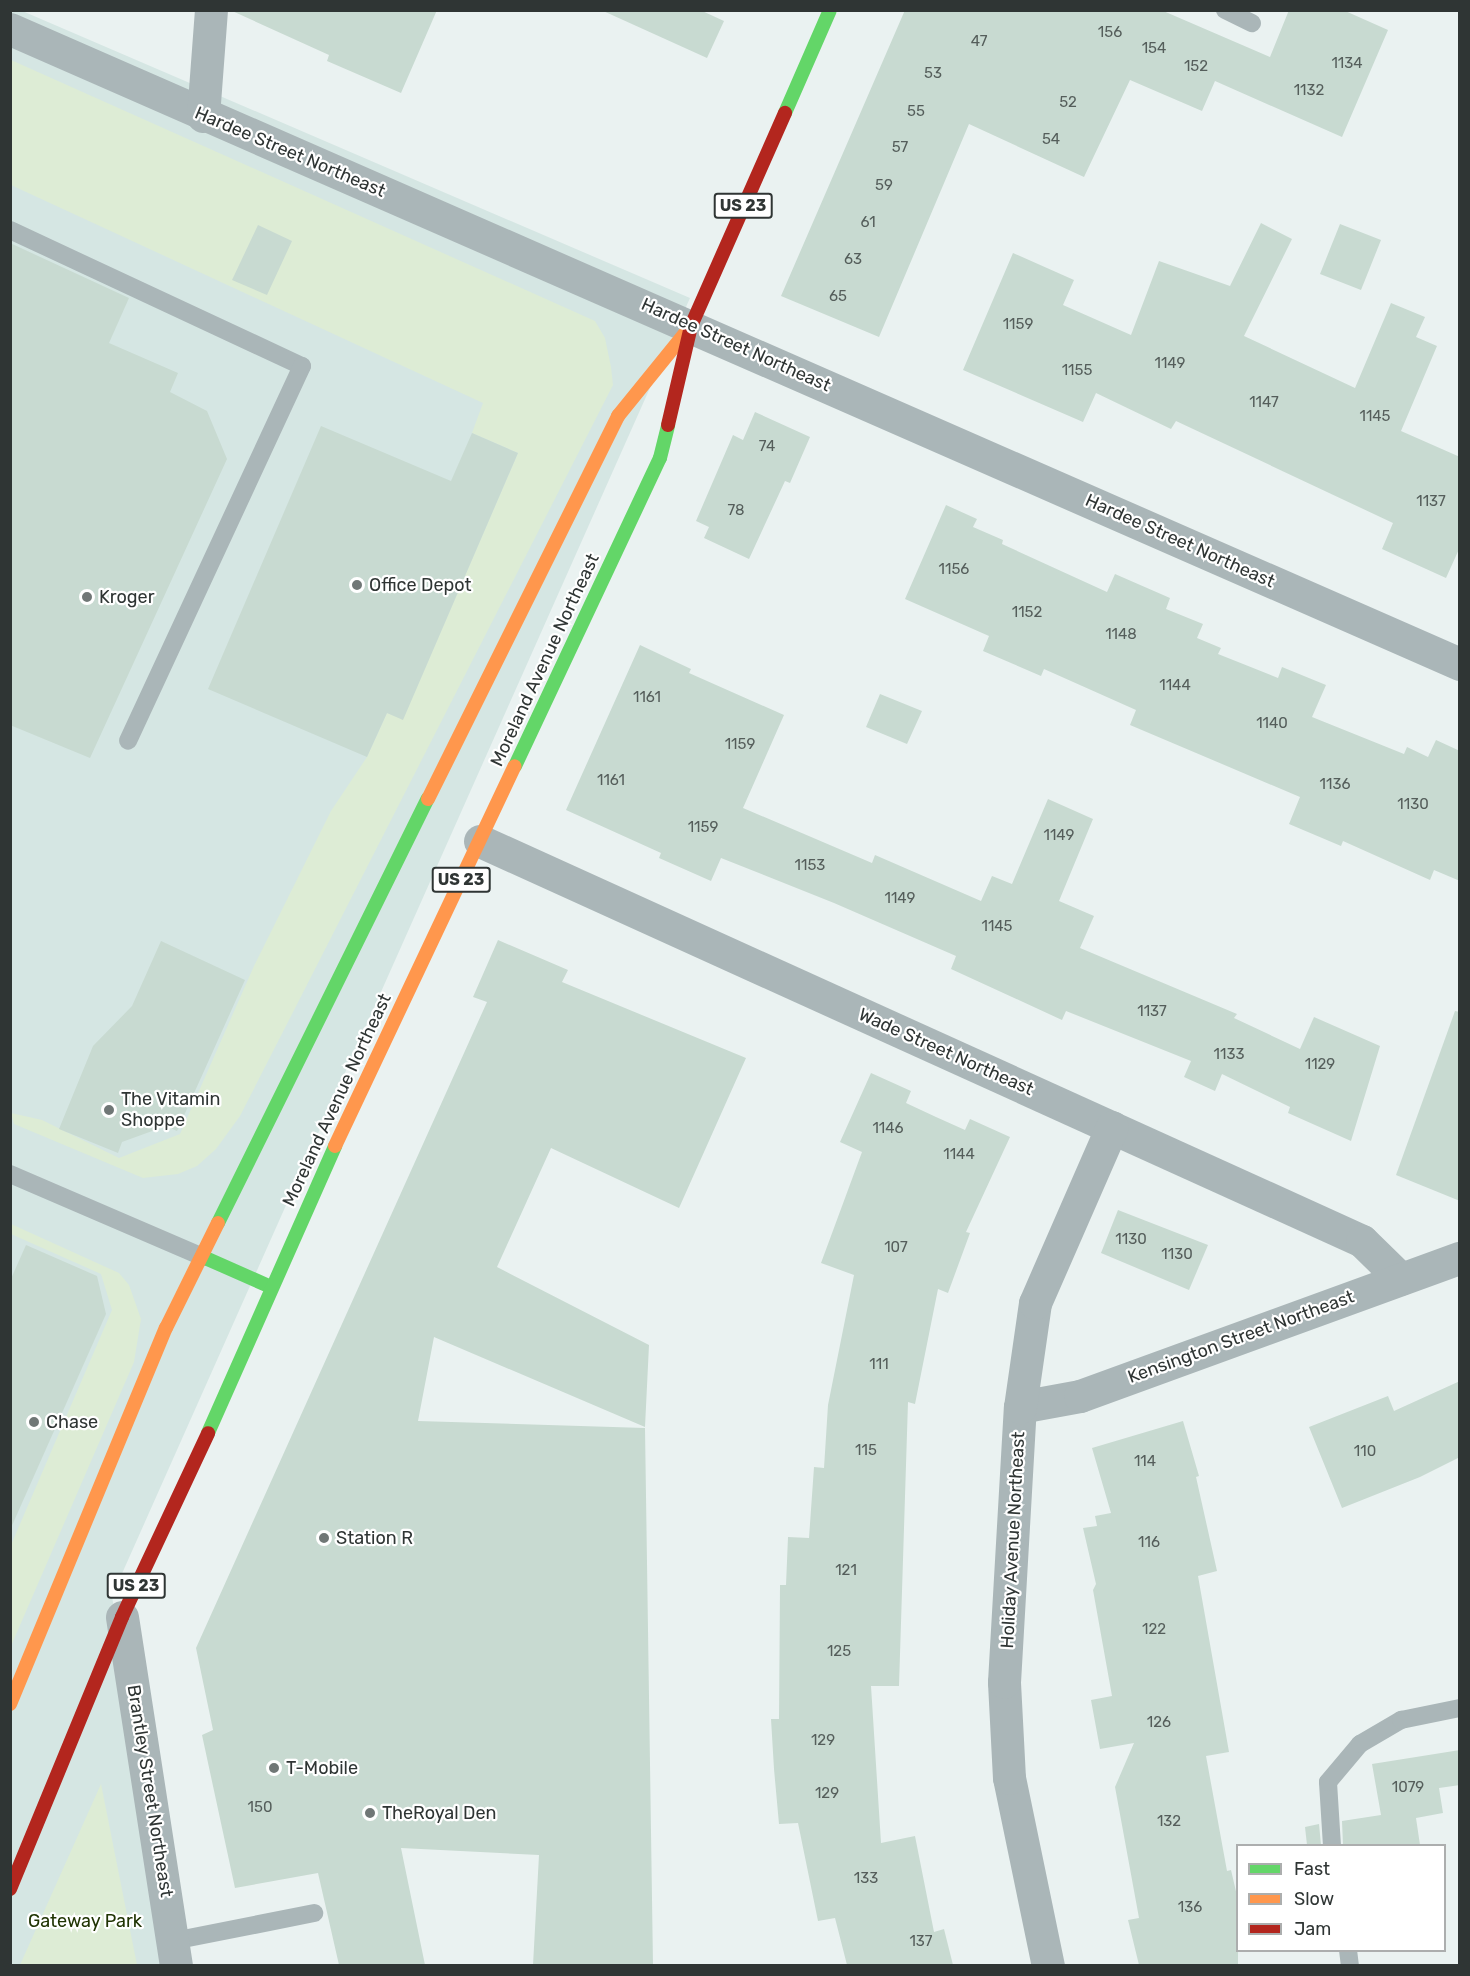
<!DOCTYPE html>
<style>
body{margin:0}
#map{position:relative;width:1470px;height:1976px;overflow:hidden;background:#eaf2f1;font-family:Rubik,sans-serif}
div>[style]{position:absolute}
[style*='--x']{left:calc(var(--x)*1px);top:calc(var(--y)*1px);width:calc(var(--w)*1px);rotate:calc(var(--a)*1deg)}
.built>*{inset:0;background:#d5e6e3}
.green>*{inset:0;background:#ddecd5}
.building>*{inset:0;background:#c8dad1}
.lane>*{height:18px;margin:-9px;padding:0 9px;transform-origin:9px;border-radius:9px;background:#aab6b8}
.street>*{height:33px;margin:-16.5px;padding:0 16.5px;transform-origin:16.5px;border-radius:16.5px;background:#aab6b8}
.fast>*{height:14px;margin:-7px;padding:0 7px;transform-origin:7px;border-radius:7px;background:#63d668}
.slow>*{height:14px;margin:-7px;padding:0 7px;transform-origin:7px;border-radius:7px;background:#ff974d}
.jam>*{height:14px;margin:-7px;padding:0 7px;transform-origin:7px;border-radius:7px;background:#b3261e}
.dots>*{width:16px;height:16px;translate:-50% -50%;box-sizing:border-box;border:3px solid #fff;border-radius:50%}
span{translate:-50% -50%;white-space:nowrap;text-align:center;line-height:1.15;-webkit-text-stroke:4.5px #fff;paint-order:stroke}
.number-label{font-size:15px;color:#555e5b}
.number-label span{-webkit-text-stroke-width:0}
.shield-label span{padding:2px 4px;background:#fff;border:2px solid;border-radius:4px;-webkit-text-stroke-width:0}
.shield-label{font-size:16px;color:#2f3534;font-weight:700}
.street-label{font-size:18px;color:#2f3534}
.poi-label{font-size:18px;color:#2f3534}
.left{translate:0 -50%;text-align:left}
.park-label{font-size:18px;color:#203403}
.frame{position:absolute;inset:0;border:12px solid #2f3534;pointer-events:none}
.legend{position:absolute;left:1236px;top:1844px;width:210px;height:108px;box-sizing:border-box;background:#fff;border:2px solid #acaeae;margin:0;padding:8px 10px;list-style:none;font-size:18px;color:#2f3534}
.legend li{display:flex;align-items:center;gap:12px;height:30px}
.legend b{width:30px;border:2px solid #acaeae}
</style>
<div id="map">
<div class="built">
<div style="clip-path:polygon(20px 10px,690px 298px,112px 1596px,168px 1965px,11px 1966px,10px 11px)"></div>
</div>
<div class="green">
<div style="clip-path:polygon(11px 60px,595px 321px,605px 338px,611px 367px,613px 385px,240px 1116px,216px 1149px,197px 1166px,178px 1174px,143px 1178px,14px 1124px,11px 1113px,42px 1120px,119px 1158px,180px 1134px,254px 966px,331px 811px,367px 757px,387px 713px,403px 719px,518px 453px,472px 433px,483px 403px,11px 185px)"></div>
<div style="clip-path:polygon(11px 1224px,119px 1273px,129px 1285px,141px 1319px,134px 1362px,11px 1646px,11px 1545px,112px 1310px,101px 1274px,11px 1234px)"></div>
<div style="clip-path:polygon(101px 1784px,137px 1965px,20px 1965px)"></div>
</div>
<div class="building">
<div style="clip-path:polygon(230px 10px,437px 10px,401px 93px,327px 61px,329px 55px)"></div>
<div style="clip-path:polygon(601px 10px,700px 10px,724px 21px,707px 58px)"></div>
<div style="clip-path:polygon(905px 10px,1161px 10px,1270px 57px,1289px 10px,1343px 10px,1388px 30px,1342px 137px,1215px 81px,1202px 111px,1130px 80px,1084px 177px,969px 124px,879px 337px,781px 296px)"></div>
<div style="clip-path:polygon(1261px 223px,1292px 239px,1244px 336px,1355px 388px,1391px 303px,1425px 317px,1416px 337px,1437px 346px,1401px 431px,1460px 457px,1460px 547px,1446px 578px,1382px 549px,1393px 523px,1176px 421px,1171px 429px,1096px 393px,1083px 422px,963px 370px,1013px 253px,1074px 280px,1063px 305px,1131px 335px,1159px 261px,1230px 286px)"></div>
<div style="clip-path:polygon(1340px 224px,1381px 240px,1361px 290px,1320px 274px)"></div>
<div style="clip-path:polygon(258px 225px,292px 241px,267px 295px,232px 280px)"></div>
<div style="clip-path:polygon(10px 243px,129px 298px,109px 343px,178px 373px,170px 392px,207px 411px,227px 459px,90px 758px,10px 725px)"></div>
<div style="clip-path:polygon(755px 412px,810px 437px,790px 483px,785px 481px,749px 559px,704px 538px,709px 527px,696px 521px,733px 435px,743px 440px)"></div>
<div style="clip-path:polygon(321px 426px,451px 481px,472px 433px,518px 453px,403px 720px,387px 713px,367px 757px,208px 689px)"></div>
<div style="clip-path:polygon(946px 505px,977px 519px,973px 527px,1003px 540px,1002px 544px,1107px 592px,1115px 574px,1170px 598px,1166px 609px,1203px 624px,1197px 638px,1221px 648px,1218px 654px,1278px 678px,1282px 667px,1326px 685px,1312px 717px,1404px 754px,1407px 747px,1428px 757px,1436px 740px,1460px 751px,1460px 881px,1434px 870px,1430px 880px,1343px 841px,1341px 846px,1289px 824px,1300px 797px,1130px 725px,1136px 710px,1044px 669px,1041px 676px,983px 651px,989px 636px,905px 599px)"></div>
<div style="clip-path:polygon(640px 645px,691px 669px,689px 673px,784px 715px,743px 808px,872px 863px,875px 855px,981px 901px,992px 876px,1012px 884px,1048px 799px,1093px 819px,1059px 901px,1094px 916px,1080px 948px,1237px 1014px,1234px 1018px,1300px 1049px,1314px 1017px,1380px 1046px,1351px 1141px,1288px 1113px,1290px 1107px,1222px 1074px,1215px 1091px,1184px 1077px,1191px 1061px,1066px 1011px,1062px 1020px,951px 969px,956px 956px,834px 903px,721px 858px,711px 881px,659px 858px,661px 853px,566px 810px)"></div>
<div style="clip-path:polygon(880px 694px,922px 711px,907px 744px,866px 727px)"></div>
<div style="clip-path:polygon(498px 940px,568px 970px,562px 982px,746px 1058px,679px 1208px,551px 1148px,497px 1267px,649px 1345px,645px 1427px,434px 1337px,418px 1421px,645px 1428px,653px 1965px,533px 1965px,539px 1855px,401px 1848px,425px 1965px,339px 1965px,318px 1873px,235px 1888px,202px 1735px,213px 1730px,196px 1648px,487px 1002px,473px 997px)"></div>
<div style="clip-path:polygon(161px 941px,245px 980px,177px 1131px,166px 1126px,122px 1142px,118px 1153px,59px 1129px,93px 1046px,132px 1006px)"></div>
<div style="clip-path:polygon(1455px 1011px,1460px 1012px,1460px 1201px,1396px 1175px)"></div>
<div style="clip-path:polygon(871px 1073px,911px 1091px,906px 1103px,936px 1117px,965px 1130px,970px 1119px,1010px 1137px,966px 1232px,970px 1233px,948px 1293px,938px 1289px,915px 1404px,908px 1402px,899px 1686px,871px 1686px,881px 1843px,915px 1836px,934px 1932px,944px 1929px,953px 1965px,847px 1965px,835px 1918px,818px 1921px,798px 1823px,779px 1824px,774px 1769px,771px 1719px,779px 1719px,780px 1585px,786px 1585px,788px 1537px,809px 1538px,814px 1467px,824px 1468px,828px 1405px,854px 1275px,821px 1263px,862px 1152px,840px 1142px)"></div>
<div style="clip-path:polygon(1118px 1210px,1208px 1245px,1189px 1290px,1101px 1253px)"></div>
<div style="clip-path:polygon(26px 1245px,97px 1276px,106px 1314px,10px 1530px,10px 1281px)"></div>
<div style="clip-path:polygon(1460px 1381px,1460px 1457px,1420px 1477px,1342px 1508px,1309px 1427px,1388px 1396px,1394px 1411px)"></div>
<div style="clip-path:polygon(1183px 1421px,1199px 1476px,1196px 1477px,1217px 1571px,1198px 1576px,1229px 1752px,1206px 1756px,1227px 1871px,1231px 1870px,1238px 1900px,1238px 1965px,1139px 1965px,1128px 1920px,1139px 1918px,1115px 1787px,1134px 1743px,1100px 1749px,1091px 1700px,1112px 1696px,1093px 1590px,1096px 1584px,1083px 1528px,1097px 1526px,1095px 1516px,1111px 1513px,1092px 1448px)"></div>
<div style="clip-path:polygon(1460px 1750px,1460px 1785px,1439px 1788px,1443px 1813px,1416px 1818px,1420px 1845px,1343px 1845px,1342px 1821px,1381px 1815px,1372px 1764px)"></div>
<div style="clip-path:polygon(1319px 1824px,1321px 1845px,1307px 1845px,1305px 1827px)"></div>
</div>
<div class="lane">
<div style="--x:1225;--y:10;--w:30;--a:26"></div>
<div style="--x:10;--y:230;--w:322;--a:25"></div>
<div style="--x:302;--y:366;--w:413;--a:114.9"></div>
<div style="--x:10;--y:1174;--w:210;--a:23.3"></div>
<div style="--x:1332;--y:1846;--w:64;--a:-93.6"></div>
<div style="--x:1328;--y:1782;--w:50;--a:-49.9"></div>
<div style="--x:1360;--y:1744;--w:48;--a:-30.3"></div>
<div style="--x:1401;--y:1720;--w:60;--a:-11.5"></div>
<div style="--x:173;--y:1941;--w:144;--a:-11.2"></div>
<div style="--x:1348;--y:1950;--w:16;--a:83"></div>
</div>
<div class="street">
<div style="--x:10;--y:29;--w:1583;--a:23.65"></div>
<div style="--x:203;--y:116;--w:106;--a:-85.7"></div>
<div style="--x:480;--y:841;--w:968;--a:24.39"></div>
<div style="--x:1362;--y:1241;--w:54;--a:44.3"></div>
<div style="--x:1020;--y:1407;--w:61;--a:-10.4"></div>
<div style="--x:1080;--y:1396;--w:404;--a:-20"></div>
<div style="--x:122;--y:1617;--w:353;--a:81.2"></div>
<div style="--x:1048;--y:1966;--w:192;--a:-101.7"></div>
<div style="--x:1009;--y:1778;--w:96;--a:-93"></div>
<div style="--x:1004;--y:1682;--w:275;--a:-86.7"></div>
<div style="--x:1020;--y:1407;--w:105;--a:-81.8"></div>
<div style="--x:1035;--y:1303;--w:192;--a:-66.4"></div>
</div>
<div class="fast">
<div style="--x:785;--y:113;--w:112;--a:-66.4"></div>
<div style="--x:515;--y:766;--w:340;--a:-64.8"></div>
<div style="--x:660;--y:458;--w:34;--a:-76"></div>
<div style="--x:218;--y:1223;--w:473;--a:-63.7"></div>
<div style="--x:203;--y:1257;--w:74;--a:23.8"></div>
<div style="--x:208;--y:1433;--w:314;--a:-66.1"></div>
</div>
<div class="slow">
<div style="--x:428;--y:799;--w:428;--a:-63.6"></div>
<div style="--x:618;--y:416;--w:108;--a:-51"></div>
<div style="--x:335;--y:1146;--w:420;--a:-64.7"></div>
<div style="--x:10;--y:1704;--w:407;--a:-67.5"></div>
<div style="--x:166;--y:1328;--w:117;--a:-63.7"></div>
</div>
<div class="jam">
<div style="--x:668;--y:425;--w:102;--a:-76.9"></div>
<div style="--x:691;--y:326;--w:233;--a:-66.2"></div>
<div style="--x:10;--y:1889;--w:294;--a:-67.6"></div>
<div style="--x:122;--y:1617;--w:203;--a:-64.9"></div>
</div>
<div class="dots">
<div style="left:357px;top:585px;background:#707776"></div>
<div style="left:87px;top:597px;background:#707776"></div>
<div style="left:109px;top:1110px;background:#707776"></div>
<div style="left:34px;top:1422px;background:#707776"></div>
<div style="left:324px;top:1538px;background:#707776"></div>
<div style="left:274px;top:1768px;background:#707776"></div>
<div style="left:370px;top:1813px;background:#707776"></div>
</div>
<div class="number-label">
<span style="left:1110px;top:33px">156</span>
<span style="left:979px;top:42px">47</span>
<span style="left:1154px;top:49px">154</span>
<span style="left:1347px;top:64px">1134</span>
<span style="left:1196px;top:67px">152</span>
<span style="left:933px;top:74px">53</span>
<span style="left:1309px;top:91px">1132</span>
<span style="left:1068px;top:103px">52</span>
<span style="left:916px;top:112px">55</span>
<span style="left:1051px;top:140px">54</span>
<span style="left:900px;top:148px">57</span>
<span style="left:884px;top:186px">59</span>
<span style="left:868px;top:223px">61</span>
<span style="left:853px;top:260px">63</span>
<span style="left:838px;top:297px">65</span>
<span style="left:1018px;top:325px">1159</span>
<span style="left:1170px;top:364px">1149</span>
<span style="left:1077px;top:371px">1155</span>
<span style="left:1264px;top:403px">1147</span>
<span style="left:1375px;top:417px">1145</span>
<span style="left:767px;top:447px">74</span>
<span style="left:1431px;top:502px">1137</span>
<span style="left:736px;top:511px">78</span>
<span style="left:954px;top:570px">1156</span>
<span style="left:1027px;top:613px">1152</span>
<span style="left:1121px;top:635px">1148</span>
<span style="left:1175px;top:686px">1144</span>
<span style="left:647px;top:698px">1161</span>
<span style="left:1272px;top:724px">1140</span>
<span style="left:740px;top:745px">1159</span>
<span style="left:611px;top:781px">1161</span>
<span style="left:1335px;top:785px">1136</span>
<span style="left:1413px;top:805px">1130</span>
<span style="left:703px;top:828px">1159</span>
<span style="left:1059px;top:836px">1149</span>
<span style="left:810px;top:866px">1153</span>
<span style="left:900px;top:899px">1149</span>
<span style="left:997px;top:927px">1145</span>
<span style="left:1152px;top:1012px">1137</span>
<span style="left:1229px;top:1055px">1133</span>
<span style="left:1320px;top:1065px">1129</span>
<span style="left:888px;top:1129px">1146</span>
<span style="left:959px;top:1155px">1144</span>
<span style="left:1131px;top:1240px">1130</span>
<span style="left:896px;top:1248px">107</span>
<span style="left:1177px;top:1255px">1130</span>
<span style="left:879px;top:1365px">111</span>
<span style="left:866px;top:1451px">115</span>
<span style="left:1365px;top:1452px">110</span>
<span style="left:1145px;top:1462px">114</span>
<span style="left:1149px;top:1543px">116</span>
<span style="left:846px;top:1571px">121</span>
<span style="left:1154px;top:1630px">122</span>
<span style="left:839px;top:1652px">125</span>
<span style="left:1159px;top:1723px">126</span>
<span style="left:823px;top:1741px">129</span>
<span style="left:1408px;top:1788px">1079</span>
<span style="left:827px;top:1794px">129</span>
<span style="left:260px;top:1808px">150</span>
<span style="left:1169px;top:1822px">132</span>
<span style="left:866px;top:1879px">133</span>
<span style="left:1190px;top:1908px">136</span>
<span style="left:921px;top:1942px">137</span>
</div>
<div class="shield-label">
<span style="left:743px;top:206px">US 23</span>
<span style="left:461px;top:880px">US 23</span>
<span style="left:136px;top:1586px">US 23</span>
</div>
<div class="street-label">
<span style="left:290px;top:152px;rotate:23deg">Hardee Street Northeast</span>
<span style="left:736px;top:345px;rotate:24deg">Hardee Street Northeast</span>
<span style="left:1180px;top:541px;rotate:24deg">Hardee Street Northeast</span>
<span style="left:545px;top:660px;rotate:-65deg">Moreland Avenue Northeast</span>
<span style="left:946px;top:1052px;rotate:24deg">Wade Street Northeast</span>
<span style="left:337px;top:1100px;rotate:-65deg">Moreland Avenue Northeast</span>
<span style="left:1241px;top:1337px;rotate:-20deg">Kensington Street Northeast</span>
<span style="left:1013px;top:1540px;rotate:-87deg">Holiday Avenue Northeast</span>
<span style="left:150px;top:1791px;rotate:81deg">Brantley Street Northeast</span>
</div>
<div class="poi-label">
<span class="left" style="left:369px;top:585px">Office Depot</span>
<span class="left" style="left:99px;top:597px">Kroger</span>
<span class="left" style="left:121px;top:1110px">The Vitamin<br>Shoppe</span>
<span class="left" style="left:46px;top:1422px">Chase</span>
<span class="left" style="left:336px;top:1538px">Station R</span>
<span class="left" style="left:286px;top:1768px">T-Mobile</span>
<span class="left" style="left:382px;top:1813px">TheRoyal Den</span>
</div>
<div class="park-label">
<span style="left:85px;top:1921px">Gateway Park</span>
</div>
<div class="frame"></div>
<ul class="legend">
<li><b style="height:8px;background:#63d668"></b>Fast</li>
<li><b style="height:8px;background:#ff974d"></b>Slow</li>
<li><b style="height:8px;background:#b3261e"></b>Jam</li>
</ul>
</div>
